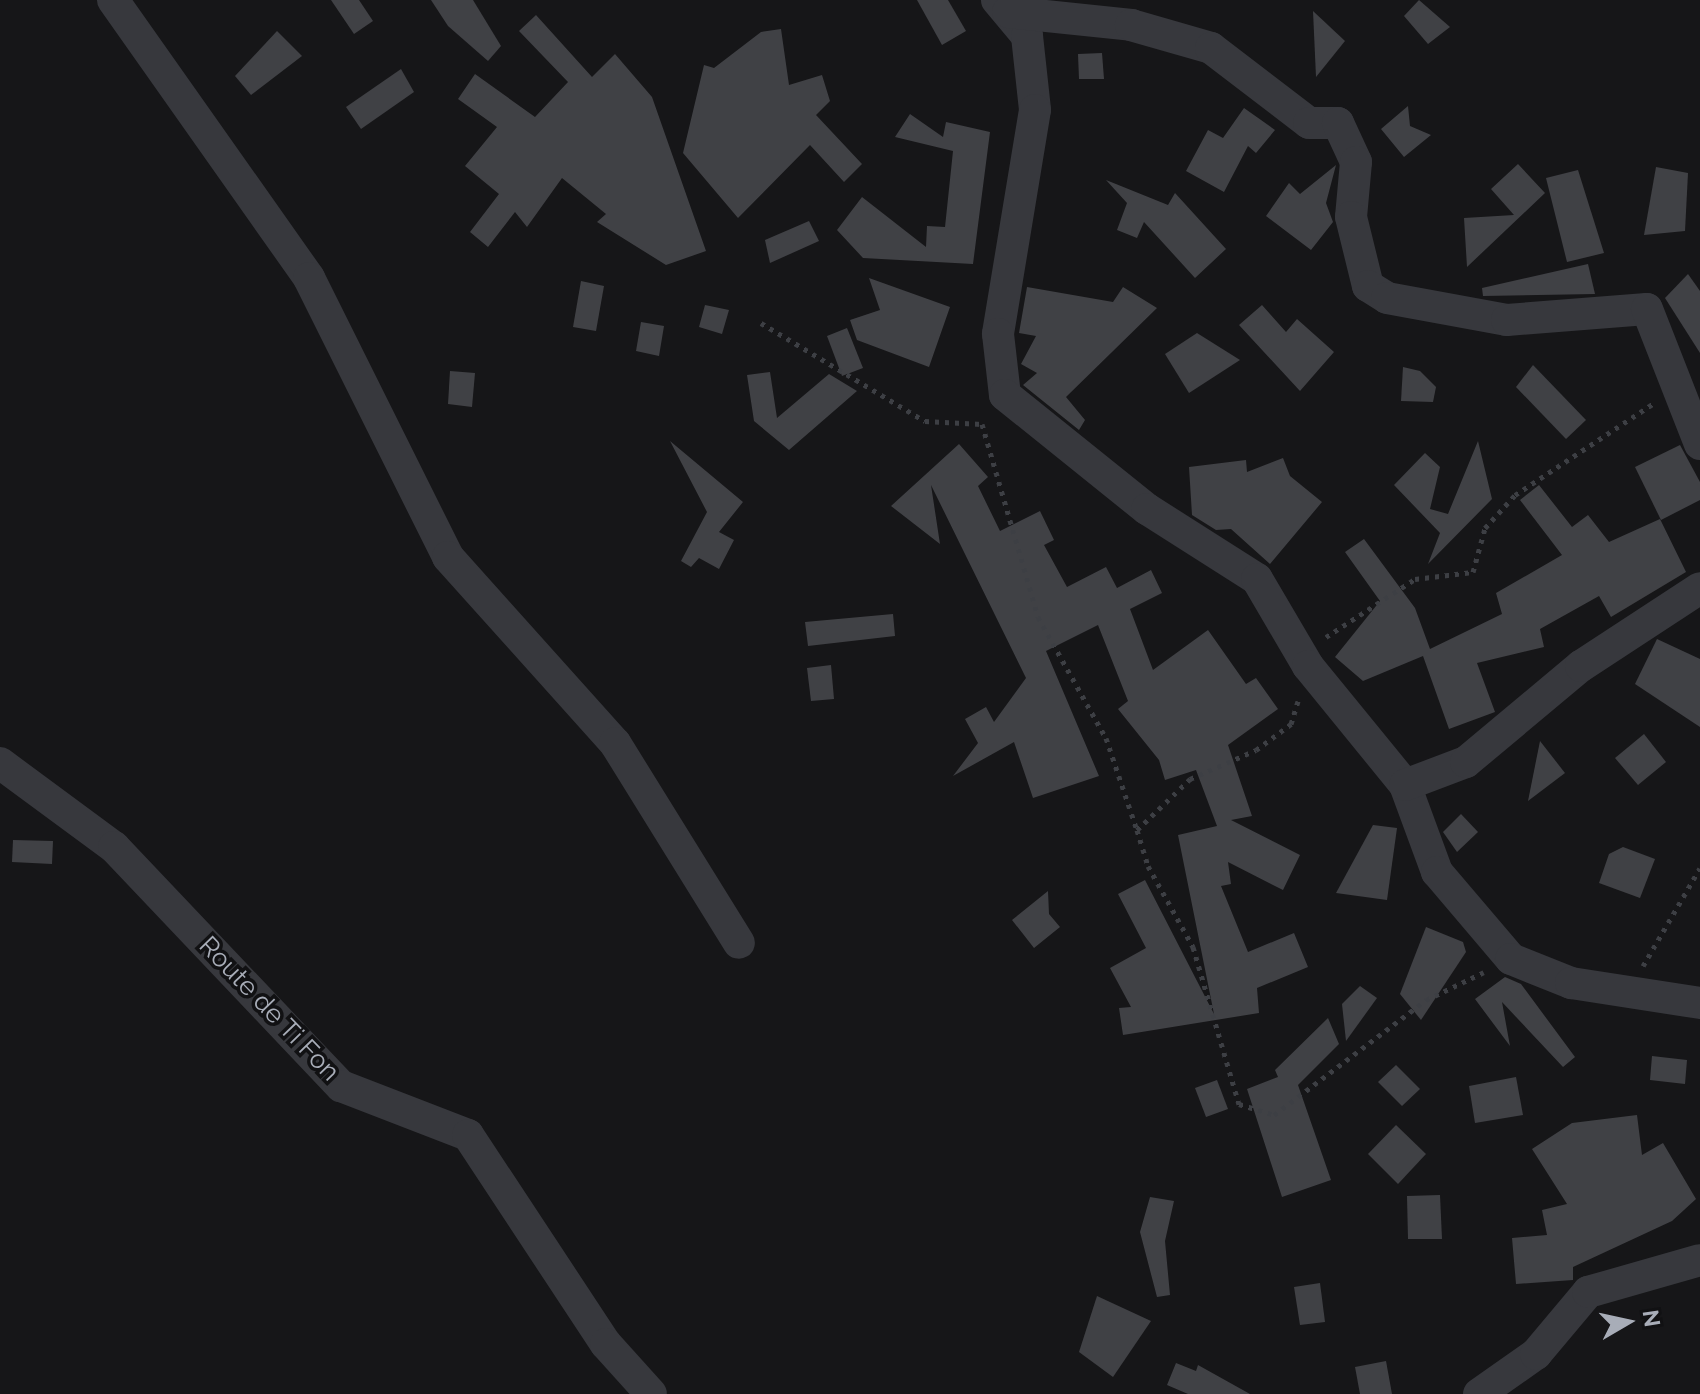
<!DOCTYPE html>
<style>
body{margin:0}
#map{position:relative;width:1700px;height:1394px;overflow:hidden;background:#161618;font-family:Raleway,sans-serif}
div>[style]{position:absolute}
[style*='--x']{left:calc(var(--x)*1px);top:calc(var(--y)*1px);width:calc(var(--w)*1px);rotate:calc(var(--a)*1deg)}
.building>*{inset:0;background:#404145}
.path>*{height:5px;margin-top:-2.5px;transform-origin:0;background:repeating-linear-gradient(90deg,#3d3f44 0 4px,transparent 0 10px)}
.street>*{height:32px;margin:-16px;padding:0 16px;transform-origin:16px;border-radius:16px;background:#37383d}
span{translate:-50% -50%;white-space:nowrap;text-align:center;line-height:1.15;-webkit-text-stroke:7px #111113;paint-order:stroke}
.street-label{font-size:26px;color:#a8adb8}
.north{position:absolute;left:1588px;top:1282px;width:80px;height:80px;-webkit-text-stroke:6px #111113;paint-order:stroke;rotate:81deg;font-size:22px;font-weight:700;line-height:32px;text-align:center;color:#a8adb8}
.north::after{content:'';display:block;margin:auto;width:28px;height:36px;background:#a8adb8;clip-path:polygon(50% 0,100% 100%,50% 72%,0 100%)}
</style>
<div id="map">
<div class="building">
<div style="clip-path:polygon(331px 0,359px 0,373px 21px,354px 34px)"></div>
<div style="clip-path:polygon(431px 0,473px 0,501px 46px,488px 61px,448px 26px)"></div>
<div style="clip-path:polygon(917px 0,948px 0,966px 31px,942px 45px)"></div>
<div style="clip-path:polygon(1419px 0,1450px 27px,1428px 44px,1404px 16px)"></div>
<div style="clip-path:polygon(1313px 11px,1345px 41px,1316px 77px)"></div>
<div style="clip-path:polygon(536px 15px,592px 77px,615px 54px,652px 97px,706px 251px,666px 265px,597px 222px,606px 214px,562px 178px,527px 227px,515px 212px,488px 247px,470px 232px,499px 194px,465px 166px,497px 127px,458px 99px,475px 74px,535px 117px,568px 82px,519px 31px)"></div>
<div style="clip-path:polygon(781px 29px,789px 85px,822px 75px,830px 101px,816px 115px,862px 164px,844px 182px,810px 145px,738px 218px,683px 153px,704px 65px,714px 68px,761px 32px)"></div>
<div style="clip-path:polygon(277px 31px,302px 56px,251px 95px,235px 76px)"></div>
<div style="clip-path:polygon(1102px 53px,1104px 79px,1079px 79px,1078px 54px)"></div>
<div style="clip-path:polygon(401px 69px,414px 92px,361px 129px,346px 107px)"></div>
<div style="clip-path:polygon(1408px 106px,1410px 126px,1431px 135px,1404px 157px,1381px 129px)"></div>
<div style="clip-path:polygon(1244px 108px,1275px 130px,1256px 153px,1248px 146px,1224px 192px,1186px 171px,1208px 130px,1223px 138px)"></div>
<div style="clip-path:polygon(910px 114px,943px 137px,946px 122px,990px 132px,973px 264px,863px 258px,837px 230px,862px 197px,926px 247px,927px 226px,945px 227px,953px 151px,895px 137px)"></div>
<div style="clip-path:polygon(1518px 164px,1545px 193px,1467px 267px,1464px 218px,1514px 215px,1491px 189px)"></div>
<div style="clip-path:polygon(1336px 165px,1326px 203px,1333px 222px,1311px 250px,1266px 216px,1289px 183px,1300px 194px)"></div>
<div style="clip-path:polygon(1656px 167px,1688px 173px,1685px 231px,1644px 235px)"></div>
<div style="clip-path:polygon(1578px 170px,1604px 253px,1567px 262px,1546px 178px)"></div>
<div style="clip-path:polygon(1106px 180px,1168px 205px,1175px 193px,1226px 249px,1195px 278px,1144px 222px,1137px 238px,1117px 230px,1127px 203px)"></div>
<div style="clip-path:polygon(809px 221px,819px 241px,770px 263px,765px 240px)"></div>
<div style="clip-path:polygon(1588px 264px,1595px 294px,1483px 296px,1482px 288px)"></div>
<div style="clip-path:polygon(1688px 274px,1700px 291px,1700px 353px,1665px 298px)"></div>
<div style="clip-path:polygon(869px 278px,950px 307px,929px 367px,857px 340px,850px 320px,880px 310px)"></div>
<div style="clip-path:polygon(581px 281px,604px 286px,596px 331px,573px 327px)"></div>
<div style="clip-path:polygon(1027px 287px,1113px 302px,1123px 287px,1157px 308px,1066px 397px,1085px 420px,1079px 430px,1023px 385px,1037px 373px,1021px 364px,1036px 336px,1019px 333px)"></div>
<div style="clip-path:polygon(705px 305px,729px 310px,722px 334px,699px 327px)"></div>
<div style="clip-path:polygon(1262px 305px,1286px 332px,1297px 319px,1334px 352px,1300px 391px,1239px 325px)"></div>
<div style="clip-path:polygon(641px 322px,664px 326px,659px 356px,636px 351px)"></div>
<div style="clip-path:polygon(847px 328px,863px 368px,842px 376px,827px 336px)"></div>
<div style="clip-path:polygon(1197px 333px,1240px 360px,1189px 393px,1165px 354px)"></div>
<div style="clip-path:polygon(1533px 365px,1586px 420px,1566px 439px,1516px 387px)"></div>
<div style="clip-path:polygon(1403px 367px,1420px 371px,1436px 387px,1433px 402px,1401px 401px)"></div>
<div style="clip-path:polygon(450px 371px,475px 373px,472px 407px,448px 404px)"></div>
<div style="clip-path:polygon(770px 372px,777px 418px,829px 374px,857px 391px,789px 450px,754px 421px,747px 375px)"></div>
<div style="clip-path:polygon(670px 441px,743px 502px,719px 532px,734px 540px,719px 569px,699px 558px,691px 567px,681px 561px,707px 512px)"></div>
<div style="clip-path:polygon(1478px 441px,1492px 499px,1428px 564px,1440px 533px,1394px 485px,1425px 453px,1440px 467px,1430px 509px,1448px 514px)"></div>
<div style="clip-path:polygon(959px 444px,988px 477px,978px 486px,1000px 531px,1040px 511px,1054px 540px,1044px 545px,1067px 587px,1106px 567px,1117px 588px,1151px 570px,1162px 593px,1130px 609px,1153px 670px,1208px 630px,1246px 684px,1256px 678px,1278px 709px,1228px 745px,1252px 816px,1231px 820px,1300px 855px,1283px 890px,1228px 862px,1231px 884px,1221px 886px,1248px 952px,1294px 933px,1308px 967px,1257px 988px,1259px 1013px,1123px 1035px,1119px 1008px,1131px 1007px,1110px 968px,1146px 948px,1118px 894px,1145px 880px,1214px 1014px,1178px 835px,1217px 826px,1196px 770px,1165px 780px,1159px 760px,1118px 709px,1128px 701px,1098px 625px,1046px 651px,1099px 776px,1033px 798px,1014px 742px,953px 776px,978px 743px,965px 719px,986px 707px,994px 722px,1026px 678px,931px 485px,940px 544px,891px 506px)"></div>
<div style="clip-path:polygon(1680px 445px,1700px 482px,1700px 500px,1661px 520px,1635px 467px)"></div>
<div style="clip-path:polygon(1283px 458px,1290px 476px,1322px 502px,1270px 564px,1231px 529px,1216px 530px,1192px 515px,1189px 467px,1246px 460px,1247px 472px)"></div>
<div style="clip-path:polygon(1539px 485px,1572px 527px,1588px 515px,1609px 542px,1660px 519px,1686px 572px,1611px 617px,1599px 596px,1540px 629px,1544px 647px,1477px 663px,1495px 712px,1449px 729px,1423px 656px,1363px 681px,1335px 657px,1380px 601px,1345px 552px,1364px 539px,1415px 608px,1430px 649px,1502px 614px,1496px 593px,1562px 555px,1520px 500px)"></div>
<div style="clip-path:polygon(893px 614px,895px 636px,808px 646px,805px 622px)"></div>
<div style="clip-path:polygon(1657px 639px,1700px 659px,1700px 727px,1635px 684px)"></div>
<div style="clip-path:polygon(831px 665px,834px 699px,811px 701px,807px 668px)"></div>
<div style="clip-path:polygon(1644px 734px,1666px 762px,1638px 785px,1615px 758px)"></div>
<div style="clip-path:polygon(1540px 741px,1565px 773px,1528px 801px)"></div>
<div style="clip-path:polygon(1461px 814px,1478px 832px,1457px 852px,1443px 832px)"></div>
<div style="clip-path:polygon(1373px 825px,1397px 828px,1387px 900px,1336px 893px)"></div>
<div style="clip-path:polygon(13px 840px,53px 841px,52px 864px,12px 862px)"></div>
<div style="clip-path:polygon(1623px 847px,1655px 859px,1640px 898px,1599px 883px,1609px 854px)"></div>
<div style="clip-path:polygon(1048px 891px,1049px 914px,1060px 927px,1034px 948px,1012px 920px)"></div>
<div style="clip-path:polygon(1426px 927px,1463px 942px,1466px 952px,1421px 1020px,1400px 994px)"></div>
<div style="clip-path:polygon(1505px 977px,1521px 984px,1575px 1057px,1563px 1067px,1502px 1002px,1510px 1046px,1475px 999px)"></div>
<div style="clip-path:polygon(1360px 986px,1377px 998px,1346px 1041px,1342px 1004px)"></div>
<div style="clip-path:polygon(1328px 1018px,1339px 1044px,1298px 1085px,1331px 1180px,1282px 1197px,1247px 1089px,1278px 1077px,1275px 1070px)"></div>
<div style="clip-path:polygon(1652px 1056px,1687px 1060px,1685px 1084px,1650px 1080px)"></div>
<div style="clip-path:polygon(1396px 1065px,1420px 1089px,1402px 1106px,1378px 1082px)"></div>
<div style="clip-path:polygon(1516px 1077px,1523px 1115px,1475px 1123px,1469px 1086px)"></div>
<div style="clip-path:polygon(1217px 1080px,1228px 1109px,1206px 1117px,1195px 1088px)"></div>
<div style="clip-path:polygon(1637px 1115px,1642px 1155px,1663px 1143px,1696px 1199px,1672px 1221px,1573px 1267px,1573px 1280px,1516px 1284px,1512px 1238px,1547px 1235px,1542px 1210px,1567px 1204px,1532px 1149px,1572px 1123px)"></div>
<div style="clip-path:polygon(1396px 1125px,1426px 1154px,1398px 1184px,1368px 1154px)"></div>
<div style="clip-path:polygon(1440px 1195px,1442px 1239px,1408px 1239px,1407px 1196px)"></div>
<div style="clip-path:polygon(1150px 1197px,1174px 1201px,1165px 1241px,1170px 1295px,1157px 1297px,1140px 1232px)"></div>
<div style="clip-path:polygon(1320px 1283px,1325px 1322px,1300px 1325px,1294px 1287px)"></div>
<div style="clip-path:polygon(1097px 1296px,1151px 1321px,1113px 1377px,1079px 1352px)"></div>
<div style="clip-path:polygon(1386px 1361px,1392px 1394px,1360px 1394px,1355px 1367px)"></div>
<div style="clip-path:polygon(1176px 1363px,1196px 1371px,1198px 1365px,1250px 1394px,1188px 1394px,1167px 1385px)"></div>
</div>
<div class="path">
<div style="--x:761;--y:323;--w:191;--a:30.9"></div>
<div style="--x:925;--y:421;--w:57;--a:3"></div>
<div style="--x:982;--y:424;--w:201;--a:73.8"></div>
<div style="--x:1038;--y:617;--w:139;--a:60.7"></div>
<div style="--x:1106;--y:738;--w:97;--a:71.4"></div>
<div style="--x:1137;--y:830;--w:74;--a:-43.9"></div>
<div style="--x:1190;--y:779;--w:72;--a:-23.7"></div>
<div style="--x:1256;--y:750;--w:44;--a:-36.6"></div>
<div style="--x:1291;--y:724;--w:24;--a:-73"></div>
<div style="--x:1326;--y:637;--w:106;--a:-33.1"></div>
<div style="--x:1415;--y:579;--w:58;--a:-6.9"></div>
<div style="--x:1473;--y:572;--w:46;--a:-74.7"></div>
<div style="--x:1485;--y:528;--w:45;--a:-47.7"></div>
<div style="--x:1515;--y:495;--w:167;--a:-33.5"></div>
<div style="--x:1137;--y:830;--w:38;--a:73"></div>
<div style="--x:1148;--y:866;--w:93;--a:60.9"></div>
<div style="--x:1193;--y:947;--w:164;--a:73.7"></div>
<div style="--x:1239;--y:1104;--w:37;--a:17"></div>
<div style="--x:1274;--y:1115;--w:191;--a:-37.1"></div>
<div style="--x:1426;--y:1000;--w:64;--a:-25.8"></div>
<div style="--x:1643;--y:966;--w:113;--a:-59.8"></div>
</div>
<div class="street">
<div style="--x:113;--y:0;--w:340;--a:54.8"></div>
<div style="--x:309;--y:278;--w:312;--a:63.5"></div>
<div style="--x:448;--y:557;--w:250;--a:48.1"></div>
<div style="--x:615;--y:743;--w:235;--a:58.2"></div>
<div style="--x:997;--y:0;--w:47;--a:50.2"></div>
<div style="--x:1027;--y:36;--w:74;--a:83.8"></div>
<div style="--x:1035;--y:110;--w:227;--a:99.4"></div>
<div style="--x:998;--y:334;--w:61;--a:83.5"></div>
<div style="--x:1005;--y:395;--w:182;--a:38.8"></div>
<div style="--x:1147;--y:509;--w:130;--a:32.5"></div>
<div style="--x:1257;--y:579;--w:101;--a:59.6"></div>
<div style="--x:1308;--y:666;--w:154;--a:50.8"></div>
<div style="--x:1405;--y:785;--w:93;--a:69.8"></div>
<div style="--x:1437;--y:872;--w:114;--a:49.6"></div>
<div style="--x:1511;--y:959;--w:65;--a:21.8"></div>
<div style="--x:1571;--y:983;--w:131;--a:8.8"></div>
<div style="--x:1008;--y:12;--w:124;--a:6"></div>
<div style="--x:1131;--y:25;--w:83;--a:16"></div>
<div style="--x:1211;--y:48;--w:123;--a:37.4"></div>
<div style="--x:1309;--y:123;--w:29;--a:0"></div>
<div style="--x:1338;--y:123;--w:43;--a:65.2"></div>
<div style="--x:1356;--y:162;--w:55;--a:95.2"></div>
<div style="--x:1351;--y:217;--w:71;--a:76.2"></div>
<div style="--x:1368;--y:286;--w:22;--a:32"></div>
<div style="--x:1387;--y:298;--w:122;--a:10.4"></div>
<div style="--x:1507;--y:320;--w:140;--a:-4.5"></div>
<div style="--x:1647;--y:309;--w:145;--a:68.6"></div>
<div style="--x:0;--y:763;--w:142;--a:36.4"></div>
<div style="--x:114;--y:847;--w:330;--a:46.5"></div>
<div style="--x:341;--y:1086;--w:136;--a:21.1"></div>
<div style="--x:468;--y:1135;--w:250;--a:56.6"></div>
<div style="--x:606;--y:1344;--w:67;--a:48"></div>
<div style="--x:1405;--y:785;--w:65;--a:-20.7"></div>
<div style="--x:1466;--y:762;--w:150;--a:-39.9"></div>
<div style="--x:1581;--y:666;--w:142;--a:-33.2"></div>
<div style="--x:1479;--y:1394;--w:70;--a:-35.1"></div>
<div style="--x:1536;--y:1354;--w:81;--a:-50"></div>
<div style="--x:1588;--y:1292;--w:116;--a:-15.9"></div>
</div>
<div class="street-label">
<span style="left:269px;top:1009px;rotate:46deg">Route de Ti Fon</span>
</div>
<div class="north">N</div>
</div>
